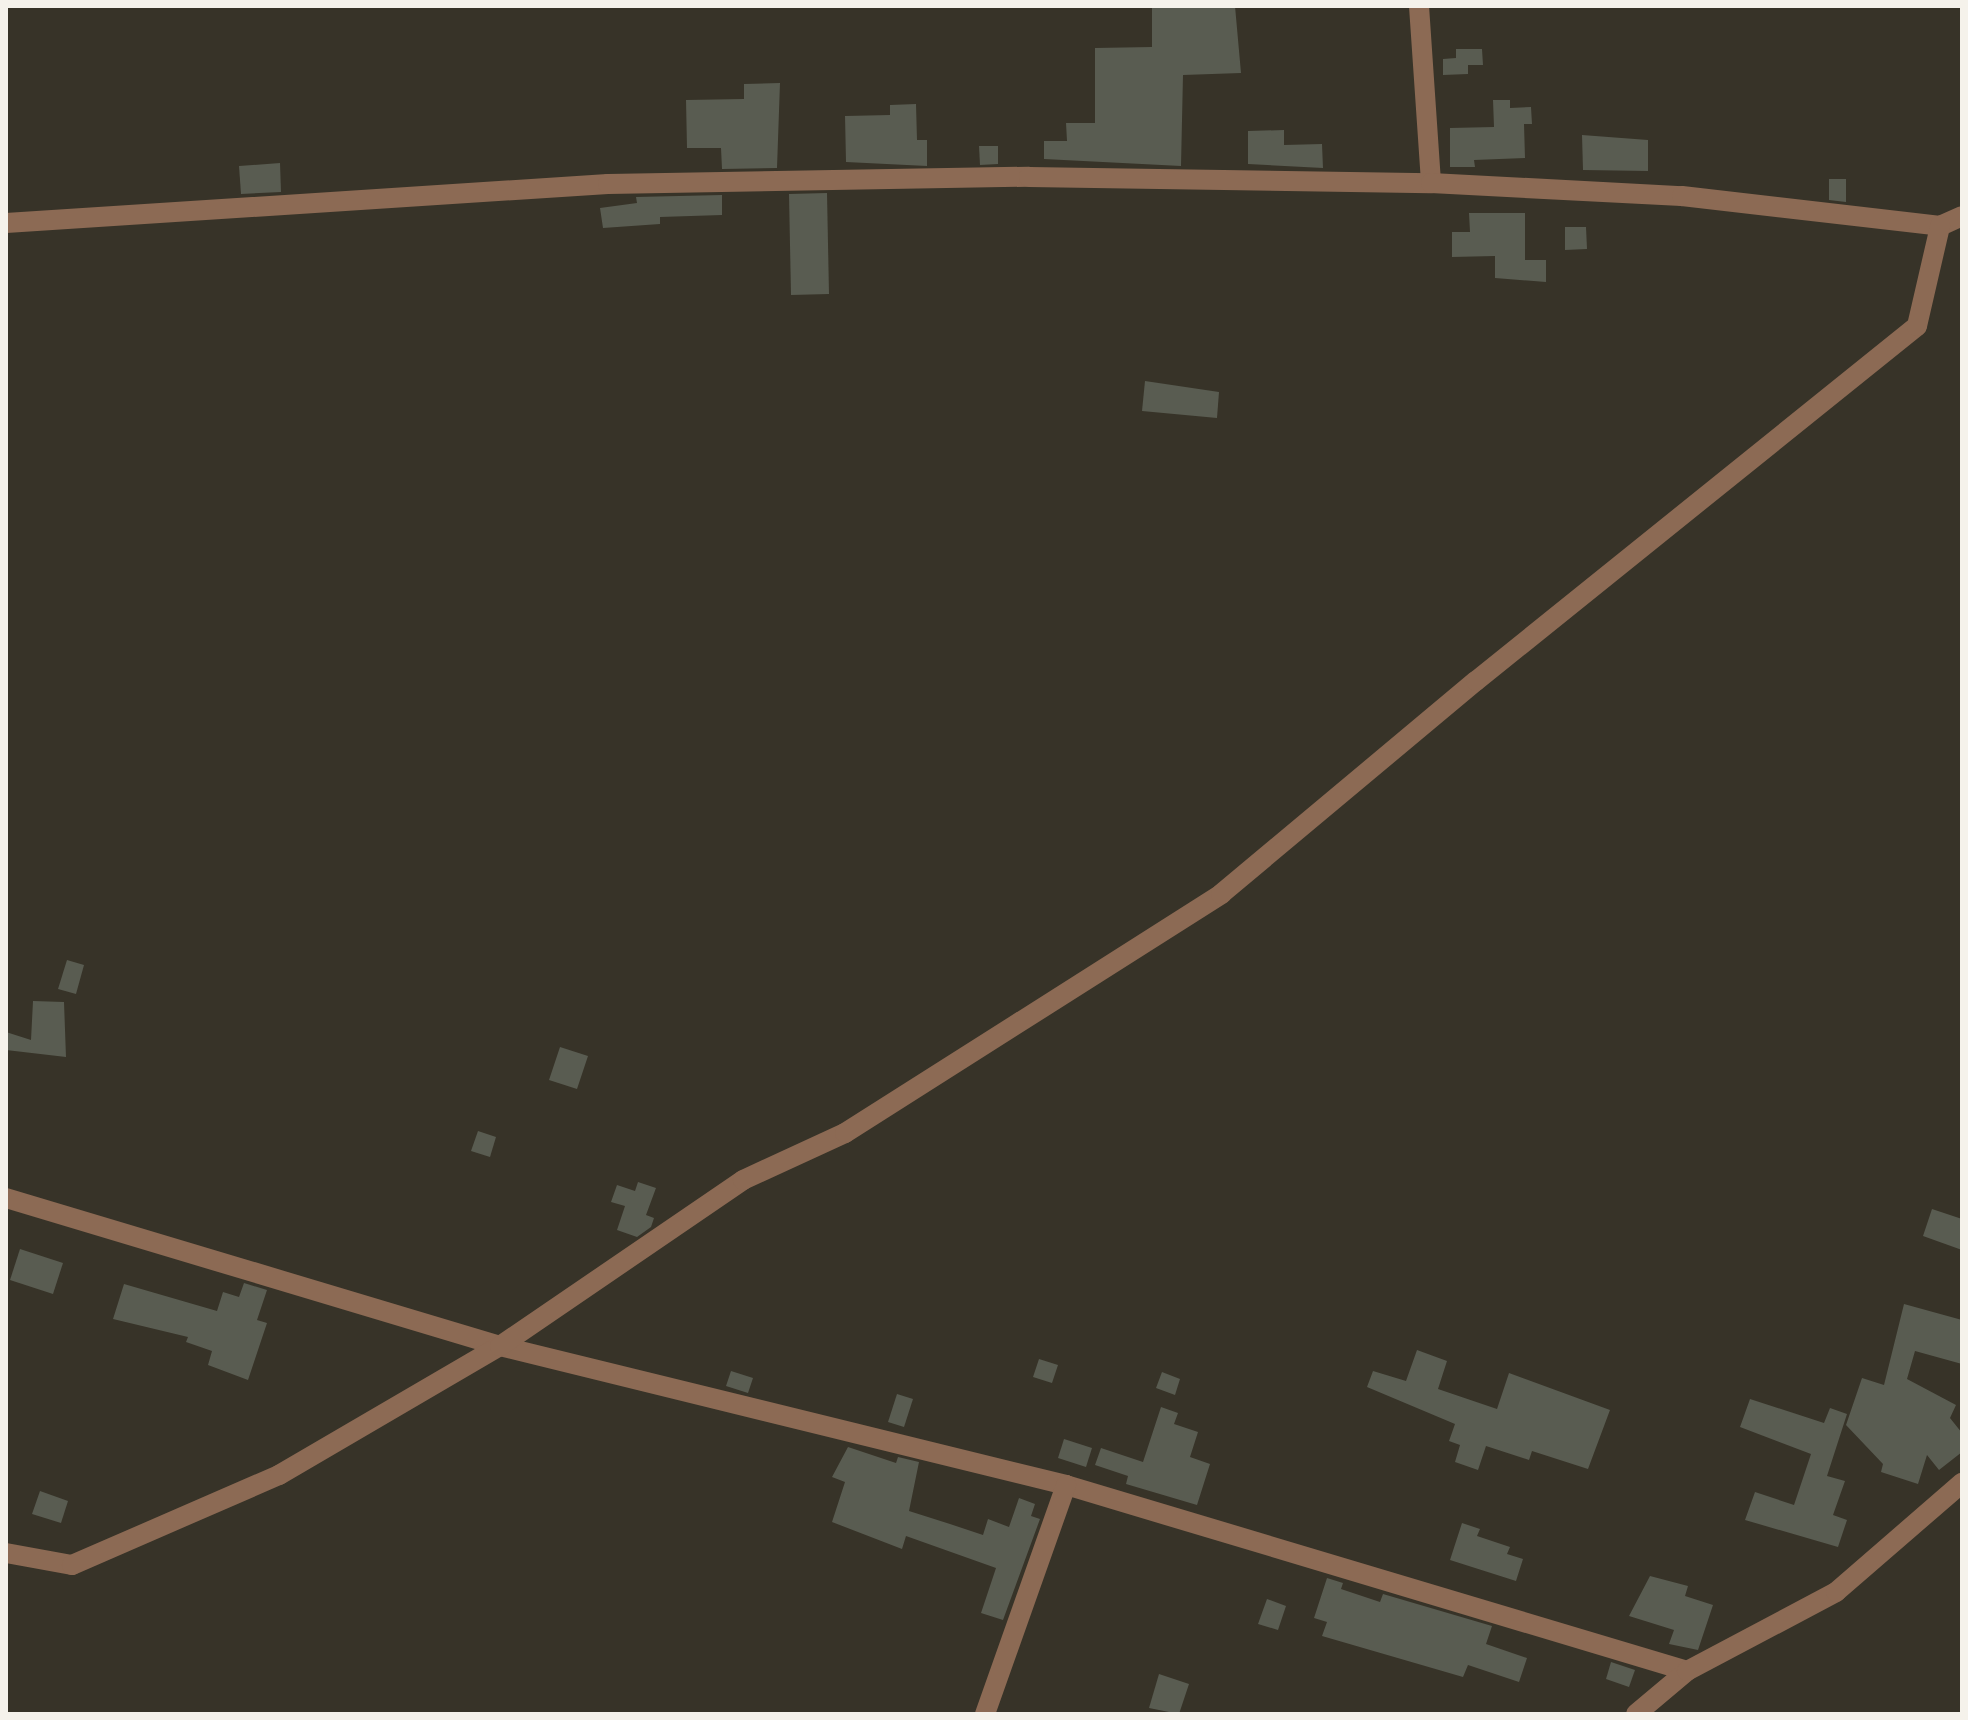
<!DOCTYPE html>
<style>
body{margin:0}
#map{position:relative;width:1968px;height:1720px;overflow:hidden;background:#373328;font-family:"Playfair Display",serif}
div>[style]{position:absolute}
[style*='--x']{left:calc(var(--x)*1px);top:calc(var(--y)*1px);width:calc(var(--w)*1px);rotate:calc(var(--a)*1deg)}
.building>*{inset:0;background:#595c51}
.minor>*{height:20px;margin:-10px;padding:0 10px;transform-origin:10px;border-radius:10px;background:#8c6a54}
span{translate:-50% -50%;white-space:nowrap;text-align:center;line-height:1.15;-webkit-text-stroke:8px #1d1b16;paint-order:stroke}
.frame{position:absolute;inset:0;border:8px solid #f5f2eb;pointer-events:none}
</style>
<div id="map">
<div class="building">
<div style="clip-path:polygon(1152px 6px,1235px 6px,1241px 73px,1183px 75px,1181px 166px,1044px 159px,1044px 141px,1067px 141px,1066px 123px,1095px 123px,1095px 48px,1152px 47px)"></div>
<div style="clip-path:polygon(1456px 49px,1482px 49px,1483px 65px,1468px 65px,1468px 74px,1443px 75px,1443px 59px,1456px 58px)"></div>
<div style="clip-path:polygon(780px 83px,777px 168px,722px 169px,721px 148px,687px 148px,686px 100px,744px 99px,744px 84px)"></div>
<div style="clip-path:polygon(1493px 100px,1510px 100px,1510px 108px,1531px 107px,1532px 124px,1524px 124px,1525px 158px,1474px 160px,1475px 167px,1450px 167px,1450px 128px,1494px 127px)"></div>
<div style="clip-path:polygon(916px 104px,917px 140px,927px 140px,927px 166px,846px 162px,845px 116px,890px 115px,890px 105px)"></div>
<div style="clip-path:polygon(1284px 130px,1284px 145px,1322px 144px,1323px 168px,1248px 164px,1248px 131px)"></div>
<div style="clip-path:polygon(1582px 135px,1648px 140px,1648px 171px,1583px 170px)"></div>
<div style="clip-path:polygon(979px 146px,998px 146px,998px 164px,980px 165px)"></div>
<div style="clip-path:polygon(280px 163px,281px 192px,241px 194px,239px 166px)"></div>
<div style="clip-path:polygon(1829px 179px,1846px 179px,1846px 202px,1829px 200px)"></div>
<div style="clip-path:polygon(827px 193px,829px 294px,791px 295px,789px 194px)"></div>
<div style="clip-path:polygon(722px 195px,722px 215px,660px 217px,660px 224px,603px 228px,600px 208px,637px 203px,636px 197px)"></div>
<div style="clip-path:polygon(1469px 213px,1525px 213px,1525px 260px,1546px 260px,1546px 282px,1495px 278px,1495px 256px,1452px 257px,1452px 232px,1470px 232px)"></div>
<div style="clip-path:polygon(1565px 227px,1586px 227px,1587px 249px,1565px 250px)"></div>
<div style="clip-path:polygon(1145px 381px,1219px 392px,1217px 418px,1142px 411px)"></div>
<div style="clip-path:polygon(67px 960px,84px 965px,76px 994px,58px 989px)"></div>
<div style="clip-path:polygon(33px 1001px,64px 1002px,66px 1057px,6px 1050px,6px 1032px,31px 1040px)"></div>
<div style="clip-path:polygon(560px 1047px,588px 1056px,577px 1089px,549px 1080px)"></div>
<div style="clip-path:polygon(478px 1131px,496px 1137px,490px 1157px,471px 1151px)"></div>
<div style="clip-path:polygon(638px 1182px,656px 1188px,646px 1215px,654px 1218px,651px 1227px,637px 1237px,617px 1230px,625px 1206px,611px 1202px,617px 1185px,635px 1191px)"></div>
<div style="clip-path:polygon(1932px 1209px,1962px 1219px,1962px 1250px,1923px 1236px)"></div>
<div style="clip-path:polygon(20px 1249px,63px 1263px,53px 1294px,10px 1280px)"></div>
<div style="clip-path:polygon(244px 1283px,267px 1290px,257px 1320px,267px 1323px,248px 1380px,208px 1365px,212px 1351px,186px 1342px,188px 1337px,113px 1319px,124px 1284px,217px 1311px,223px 1292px,239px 1297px)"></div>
<div style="clip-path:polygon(1904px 1304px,1962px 1320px,1962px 1364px,1915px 1351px,1907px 1379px,1956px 1405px,1950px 1418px,1962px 1433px,1962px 1452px,1939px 1470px,1927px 1455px,1918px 1484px,1881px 1472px,1883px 1464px,1846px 1425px,1862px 1378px,1884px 1385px)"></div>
<div style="clip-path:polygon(1417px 1350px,1447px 1361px,1438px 1389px,1497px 1409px,1509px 1373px,1610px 1410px,1588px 1469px,1532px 1451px,1529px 1460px,1486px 1446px,1478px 1470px,1455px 1462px,1460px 1445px,1449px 1441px,1455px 1424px,1367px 1387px,1373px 1371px,1406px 1381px)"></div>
<div style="clip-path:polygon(1039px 1359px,1058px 1365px,1052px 1383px,1033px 1377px)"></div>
<div style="clip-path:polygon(731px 1371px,753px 1378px,748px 1393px,726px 1386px)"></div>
<div style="clip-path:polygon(1162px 1372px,1180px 1379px,1175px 1395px,1156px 1388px)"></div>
<div style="clip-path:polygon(897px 1394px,913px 1399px,904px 1427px,888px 1422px)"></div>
<div style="clip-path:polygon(1750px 1399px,1824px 1423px,1830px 1408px,1847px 1414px,1827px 1476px,1845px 1481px,1833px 1515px,1847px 1520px,1838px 1547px,1745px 1520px,1755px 1492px,1794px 1505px,1811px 1454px,1740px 1427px)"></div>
<div style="clip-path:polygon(1161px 1407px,1178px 1413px,1174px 1424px,1198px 1432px,1190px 1457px,1210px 1464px,1197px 1505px,1126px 1484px,1128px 1476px,1095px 1465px,1101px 1448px,1143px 1462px)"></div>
<div style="clip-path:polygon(1064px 1439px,1092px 1448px,1086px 1467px,1058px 1458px)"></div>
<div style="clip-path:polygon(848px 1447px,896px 1463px,898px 1457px,919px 1462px,909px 1511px,950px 1524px,983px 1535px,988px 1519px,1009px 1527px,1019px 1498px,1035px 1504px,1031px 1516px,1040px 1519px,1003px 1620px,981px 1613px,996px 1568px,906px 1536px,902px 1549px,832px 1522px,845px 1482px,832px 1477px)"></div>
<div style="clip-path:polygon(40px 1491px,68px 1501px,61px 1523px,32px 1514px)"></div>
<div style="clip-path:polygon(1462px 1523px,1480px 1529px,1477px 1536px,1510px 1547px,1507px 1554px,1523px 1559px,1516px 1581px,1450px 1560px)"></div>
<div style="clip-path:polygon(1650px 1576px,1688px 1586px,1685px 1596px,1713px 1605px,1698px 1650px,1669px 1644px,1674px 1630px,1629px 1616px)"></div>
<div style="clip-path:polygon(1327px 1578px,1343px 1583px,1341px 1589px,1380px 1602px,1383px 1594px,1492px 1626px,1486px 1644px,1527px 1658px,1519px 1682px,1468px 1665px,1463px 1677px,1322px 1636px,1327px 1622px,1314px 1618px)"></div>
<div style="clip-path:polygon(1267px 1599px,1286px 1606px,1278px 1630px,1258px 1624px)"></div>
<div style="clip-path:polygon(1611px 1662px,1635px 1670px,1629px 1687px,1606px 1679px)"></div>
<div style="clip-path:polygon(1159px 1674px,1189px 1684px,1179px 1714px,1149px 1708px)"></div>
</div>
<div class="minor">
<div style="--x:1419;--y:6;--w:177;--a:86.1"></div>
<div style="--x:6;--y:223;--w:603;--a:-3.71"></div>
<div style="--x:608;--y:184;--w:421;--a:-1"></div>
<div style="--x:1029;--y:177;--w:402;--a:0.9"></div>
<div style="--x:1431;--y:183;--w:251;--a:3"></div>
<div style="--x:1682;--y:196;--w:260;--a:6.6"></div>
<div style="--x:1940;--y:226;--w:24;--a:-24"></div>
<div style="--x:6;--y:1198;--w:516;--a:16.68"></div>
<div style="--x:500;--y:1346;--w:583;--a:13.8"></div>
<div style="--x:1066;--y:1485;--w:648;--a:16.67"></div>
<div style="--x:6;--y:1553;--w:67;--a:10.3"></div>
<div style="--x:72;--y:1565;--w:226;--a:-23.5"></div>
<div style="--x:279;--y:1475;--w:256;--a:-30.3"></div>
<div style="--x:500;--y:1346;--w:294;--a:-34.3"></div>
<div style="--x:743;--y:1180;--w:112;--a:-24.7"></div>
<div style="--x:845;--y:1133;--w:446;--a:-32.4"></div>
<div style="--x:1221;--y:894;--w:332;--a:-39.9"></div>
<div style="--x:1476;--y:681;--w:566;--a:-38.83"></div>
<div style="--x:1917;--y:326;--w:103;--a:-77"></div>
<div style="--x:985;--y:1714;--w:243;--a:-70.5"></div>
<div style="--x:1636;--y:1714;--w:67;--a:-40.1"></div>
<div style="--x:1687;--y:1671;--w:169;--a:-27.9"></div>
<div style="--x:1836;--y:1592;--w:167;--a:-40.9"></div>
</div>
<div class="frame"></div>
</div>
